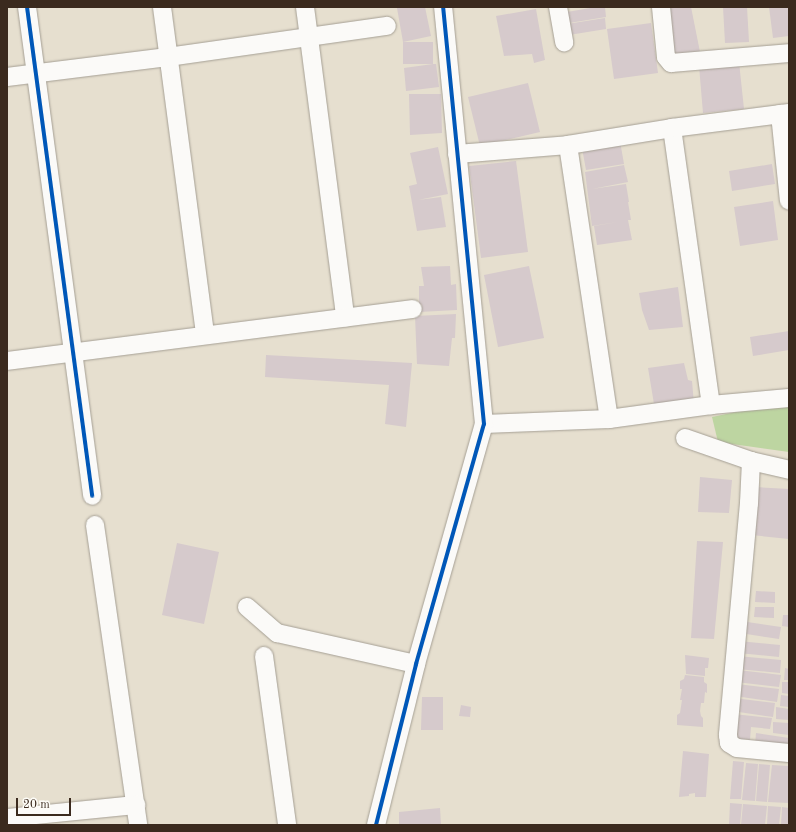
<!DOCTYPE html>
<style>
body{margin:0}
#map{position:relative;width:796px;height:832px;overflow:hidden;background:#e6dfcf;font-family:"Old Standard TT",serif}
div>[style]{position:absolute}
[style*='--x']{left:calc(var(--x)*1px);top:calc(var(--y)*1px);width:calc(var(--w)*1px);rotate:calc(var(--a)*1deg)}
.green>*{inset:0;background:#bdd5a1}
.building>*{inset:0;background:#d6cacc}
.roads{filter:drop-shadow(0 0 1px #a59f94) drop-shadow(0 0 1px #a59f94)}
.minor>*{height:18px;margin:-9px;padding:0 9px;transform-origin:9px;border-radius:9px;background:#fbfaf8}
.cycleway>*{height:4px;margin:-2px;padding:0 2px;transform-origin:2px;border-radius:2px;background:#0057b8}
span{translate:-50% -50%;white-space:nowrap;text-align:center;line-height:1.15;-webkit-text-stroke:3.5px #fdfcf7;paint-order:stroke}
.frame{position:absolute;inset:0;border:8px solid #3b2a1e;pointer-events:none}
.scale{position:absolute;left:16px;top:798px;width:55px;height:18px;box-sizing:border-box;border:2px solid #3b2a1e;border-top:0;padding-left:5px;font-size:12px;line-height:14px;white-space:nowrap;color:#3b2a1e;-webkit-text-stroke:3px #fdfcf7;paint-order:stroke}
</style>
<div id="map">
<div class="green">
<div style="clip-path:polygon(789px 404px,789px 452px,718px 442px,712px 417px,755px 408px)"></div>
</div>
<div class="building">
<div style="clip-path:polygon(425px 7px,431px 36px,403px 42px,397px 8px)"></div>
<div style="clip-path:polygon(596px 7px,605px 7px,606px 17px,569px 23px,567px 12px)"></div>
<div style="clip-path:polygon(666px 7px,691px 7px,700px 52px,675px 57px)"></div>
<div style="clip-path:polygon(723px 7px,747px 7px,749px 42px,725px 43px)"></div>
<div style="clip-path:polygon(769px 7px,789px 7px,789px 36px,773px 38px)"></div>
<div style="clip-path:polygon(536px 9px,545px 60px,534px 63px,532px 54px,504px 56px,496px 16px)"></div>
<div style="clip-path:polygon(605px 18px,606px 29px,569px 35px,567px 24px)"></div>
<div style="clip-path:polygon(651px 23px,658px 73px,614px 79px,607px 29px)"></div>
<div style="clip-path:polygon(403px 42px,433px 42px,433px 64px,436px 64px,439px 87px,406px 91px,404px 68px,433px 64px,403px 64px)"></div>
<div style="clip-path:polygon(739px 62px,744px 109px,703px 113px,699px 66px)"></div>
<div style="clip-path:polygon(528px 83px,540px 132px,480px 146px,468px 97px)"></div>
<div style="clip-path:polygon(409px 94px,441px 94px,442px 133px,410px 135px)"></div>
<div style="clip-path:polygon(620px 141px,624px 164px,586px 170px,582px 148px)"></div>
<div style="clip-path:polygon(438px 147px,448px 194px,418px 200px,441px 197px,446px 227px,417px 231px,409px 186px,417px 184px,410px 153px)"></div>
<div style="clip-path:polygon(516px 161px,528px 252px,481px 258px,469px 166px)"></div>
<div style="clip-path:polygon(772px 164px,775px 184px,732px 191px,729px 171px)"></div>
<div style="clip-path:polygon(624px 165px,628px 182px,592px 189px,626px 184px,629px 202px,622px 203px,628px 202px,631px 220px,628px 220px,632px 240px,597px 245px,594px 226px,618px 222px,592px 226px,585px 172px)"></div>
<div style="clip-path:polygon(773px 201px,778px 240px,740px 246px,734px 207px)"></div>
<div style="clip-path:polygon(450px 266px,451px 285px,456px 284px,457px 310px,419px 312px,419px 286px,424px 286px,421px 267px)"></div>
<div style="clip-path:polygon(529px 266px,544px 338px,498px 347px,484px 275px)"></div>
<div style="clip-path:polygon(678px 287px,683px 327px,649px 330px,642px 310px,639px 293px)"></div>
<div style="clip-path:polygon(456px 314px,455px 338px,452px 338px,449px 366px,417px 364px,415px 316px)"></div>
<div style="clip-path:polygon(789px 331px,789px 350px,753px 356px,750px 337px)"></div>
<div style="clip-path:polygon(266px 355px,412px 363px,406px 427px,385px 424px,389px 385px,265px 377px)"></div>
<div style="clip-path:polygon(684px 363px,688px 380px,692px 381px,694px 404px,655px 410px,648px 368px)"></div>
<div style="clip-path:polygon(700px 477px,732px 480px,729px 513px,698px 512px)"></div>
<div style="clip-path:polygon(754px 487px,789px 489px,789px 539px,751px 535px)"></div>
<div style="clip-path:polygon(697px 541px,723px 542px,714px 639px,691px 638px)"></div>
<div style="clip-path:polygon(177px 543px,219px 552px,204px 624px,162px 615px)"></div>
<div style="clip-path:polygon(756px 591px,775px 592px,775px 603px,755px 602px)"></div>
<div style="clip-path:polygon(755px 607px,774px 607px,774px 618px,754px 617px)"></div>
<div style="clip-path:polygon(783px 615px,789px 615px,789px 627px,782px 626px)"></div>
<div style="clip-path:polygon(741px 621px,781px 627px,779px 639px,740px 633px)"></div>
<div style="clip-path:polygon(739px 641px,780px 645px,779px 657px,738px 653px)"></div>
<div style="clip-path:polygon(685px 655px,709px 658px,708px 668px,705px 668px,705px 676px,686px 674px)"></div>
<div style="clip-path:polygon(738px 656px,781px 660px,780px 673px,737px 669px)"></div>
<div style="clip-path:polygon(785px 668px,789px 669px,789px 680px,784px 680px)"></div>
<div style="clip-path:polygon(738px 670px,781px 675px,779px 687px,736px 682px)"></div>
<div style="clip-path:polygon(685px 675px,704px 677px,704px 682px,707px 684px,707px 693px,705px 692px,704px 703px,701px 703px,700px 711px,701px 716px,703px 718px,703px 727px,677px 725px,677px 715px,680px 713px,682px 700px,680px 700px,682px 689px,680px 689px,680px 681px,684px 679px)"></div>
<div style="clip-path:polygon(782px 682px,789px 682px,789px 694px,782px 693px)"></div>
<div style="clip-path:polygon(737px 684px,779px 689px,777px 702px,735px 696px)"></div>
<div style="clip-path:polygon(781px 695px,789px 696px,789px 707px,780px 706px)"></div>
<div style="clip-path:polygon(422px 697px,443px 697px,443px 730px,421px 730px)"></div>
<div style="clip-path:polygon(734px 698px,775px 703px,773px 717px,732px 711px)"></div>
<div style="clip-path:polygon(461px 705px,471px 707px,470px 717px,459px 716px)"></div>
<div style="clip-path:polygon(776px 707px,789px 709px,789px 720px,776px 719px)"></div>
<div style="clip-path:polygon(733px 714px,772px 718px,770px 729px,751px 727px,750px 740px,734px 738px)"></div>
<div style="clip-path:polygon(773px 722px,789px 723px,789px 735px,773px 733px)"></div>
<div style="clip-path:polygon(756px 733px,789px 738px,789px 749px,755px 745px)"></div>
<div style="clip-path:polygon(683px 751px,709px 754px,706px 797px,695px 797px,695px 793px,689px 794px,689px 796px,679px 797px)"></div>
<div style="clip-path:polygon(733px 761px,744px 762px,741px 799px,730px 799px)"></div>
<div style="clip-path:polygon(746px 763px,758px 764px,755px 801px,742px 800px)"></div>
<div style="clip-path:polygon(759px 764px,770px 765px,767px 802px,756px 801px)"></div>
<div style="clip-path:polygon(772px 765px,789px 766px,789px 803px,768px 802px)"></div>
<div style="clip-path:polygon(730px 803px,742px 804px,740px 825px,729px 825px)"></div>
<div style="clip-path:polygon(743px 804px,767px 806px,765px 825px,741px 825px)"></div>
<div style="clip-path:polygon(768px 806px,781px 807px,779px 825px,767px 825px)"></div>
<div style="clip-path:polygon(782px 807px,789px 808px,789px 825px,781px 825px)"></div>
<div style="clip-path:polygon(440px 808px,441px 825px,399px 825px,399px 812px)"></div>
</div>
<div class="roads">
<div class="minor">
<div style="--x:27;--y:7;--w:493;--a:82.4"></div>
<div style="--x:162;--y:7;--w:330;--a:82.5"></div>
<div style="--x:305;--y:7;--w:313;--a:82.6"></div>
<div style="--x:558;--y:7;--w:36;--a:80"></div>
<div style="--x:661;--y:7;--w:50;--a:84.3"></div>
<div style="--x:666;--y:57;--w:8;--a:50"></div>
<div style="--x:671;--y:63;--w:118;--a:-4.8"></div>
<div style="--x:7;--y:77;--w:162;--a:-7.1"></div>
<div style="--x:168;--y:57;--w:221;--a:-8.1"></div>
<div style="--x:780;--y:114;--w:87;--a:84.1"></div>
<div style="--x:672;--y:128;--w:280;--a:82"></div>
<div style="--x:568;--y:145;--w:277;--a:81.5"></div>
<div style="--x:457;--y:154;--w:111;--a:-4.6"></div>
<div style="--x:568;--y:145;--w:105;--a:-9.3"></div>
<div style="--x:672;--y:128;--w:118;--a:-7.3"></div>
<div style="--x:7;--y:361;--w:409;--a:-7.3"></div>
<div style="--x:484;--y:424;--w:125;--a:-2.3"></div>
<div style="--x:609;--y:419;--w:103;--a:-7.8"></div>
<div style="--x:711;--y:405;--w:78;--a:-5.1"></div>
<div style="--x:685;--y:438;--w:70;--a:19.2"></div>
<div style="--x:751;--y:461;--w:39;--a:13"></div>
<div style="--x:751;--y:461;--w:42;--a:92.7"></div>
<div style="--x:749;--y:503;--w:233;--a:95.2"></div>
<div style="--x:728;--y:735;--w:8;--a:83"></div>
<div style="--x:729;--y:743;--w:9;--a:32"></div>
<div style="--x:737;--y:748;--w:52;--a:5.5"></div>
<div style="--x:95;--y:525;--w:303;--a:81.8"></div>
<div style="--x:247;--y:607;--w:40;--a:41"></div>
<div style="--x:277;--y:633;--w:142;--a:12.6"></div>
<div style="--x:264;--y:656;--w:171;--a:82.2"></div>
<div style="--x:7;--y:818;--w:130;--a:-5.8"></div>
<div style="--x:376;--y:825;--w:166;--a:-76"></div>
<div style="--x:416;--y:664;--w:249;--a:-74.2"></div>
<div style="--x:484;--y:424;--w:419;--a:-95.6"></div>
</div>
</div>
<div class="cycleway">
<div style="--x:27;--y:7;--w:493;--a:82.4"></div>
<div style="--x:376;--y:825;--w:166;--a:-76"></div>
<div style="--x:416;--y:664;--w:249;--a:-74.2"></div>
<div style="--x:484;--y:424;--w:419;--a:-95.6"></div>
</div>
<div class="frame"></div>
<div class="scale">20 m</div>
</div>
